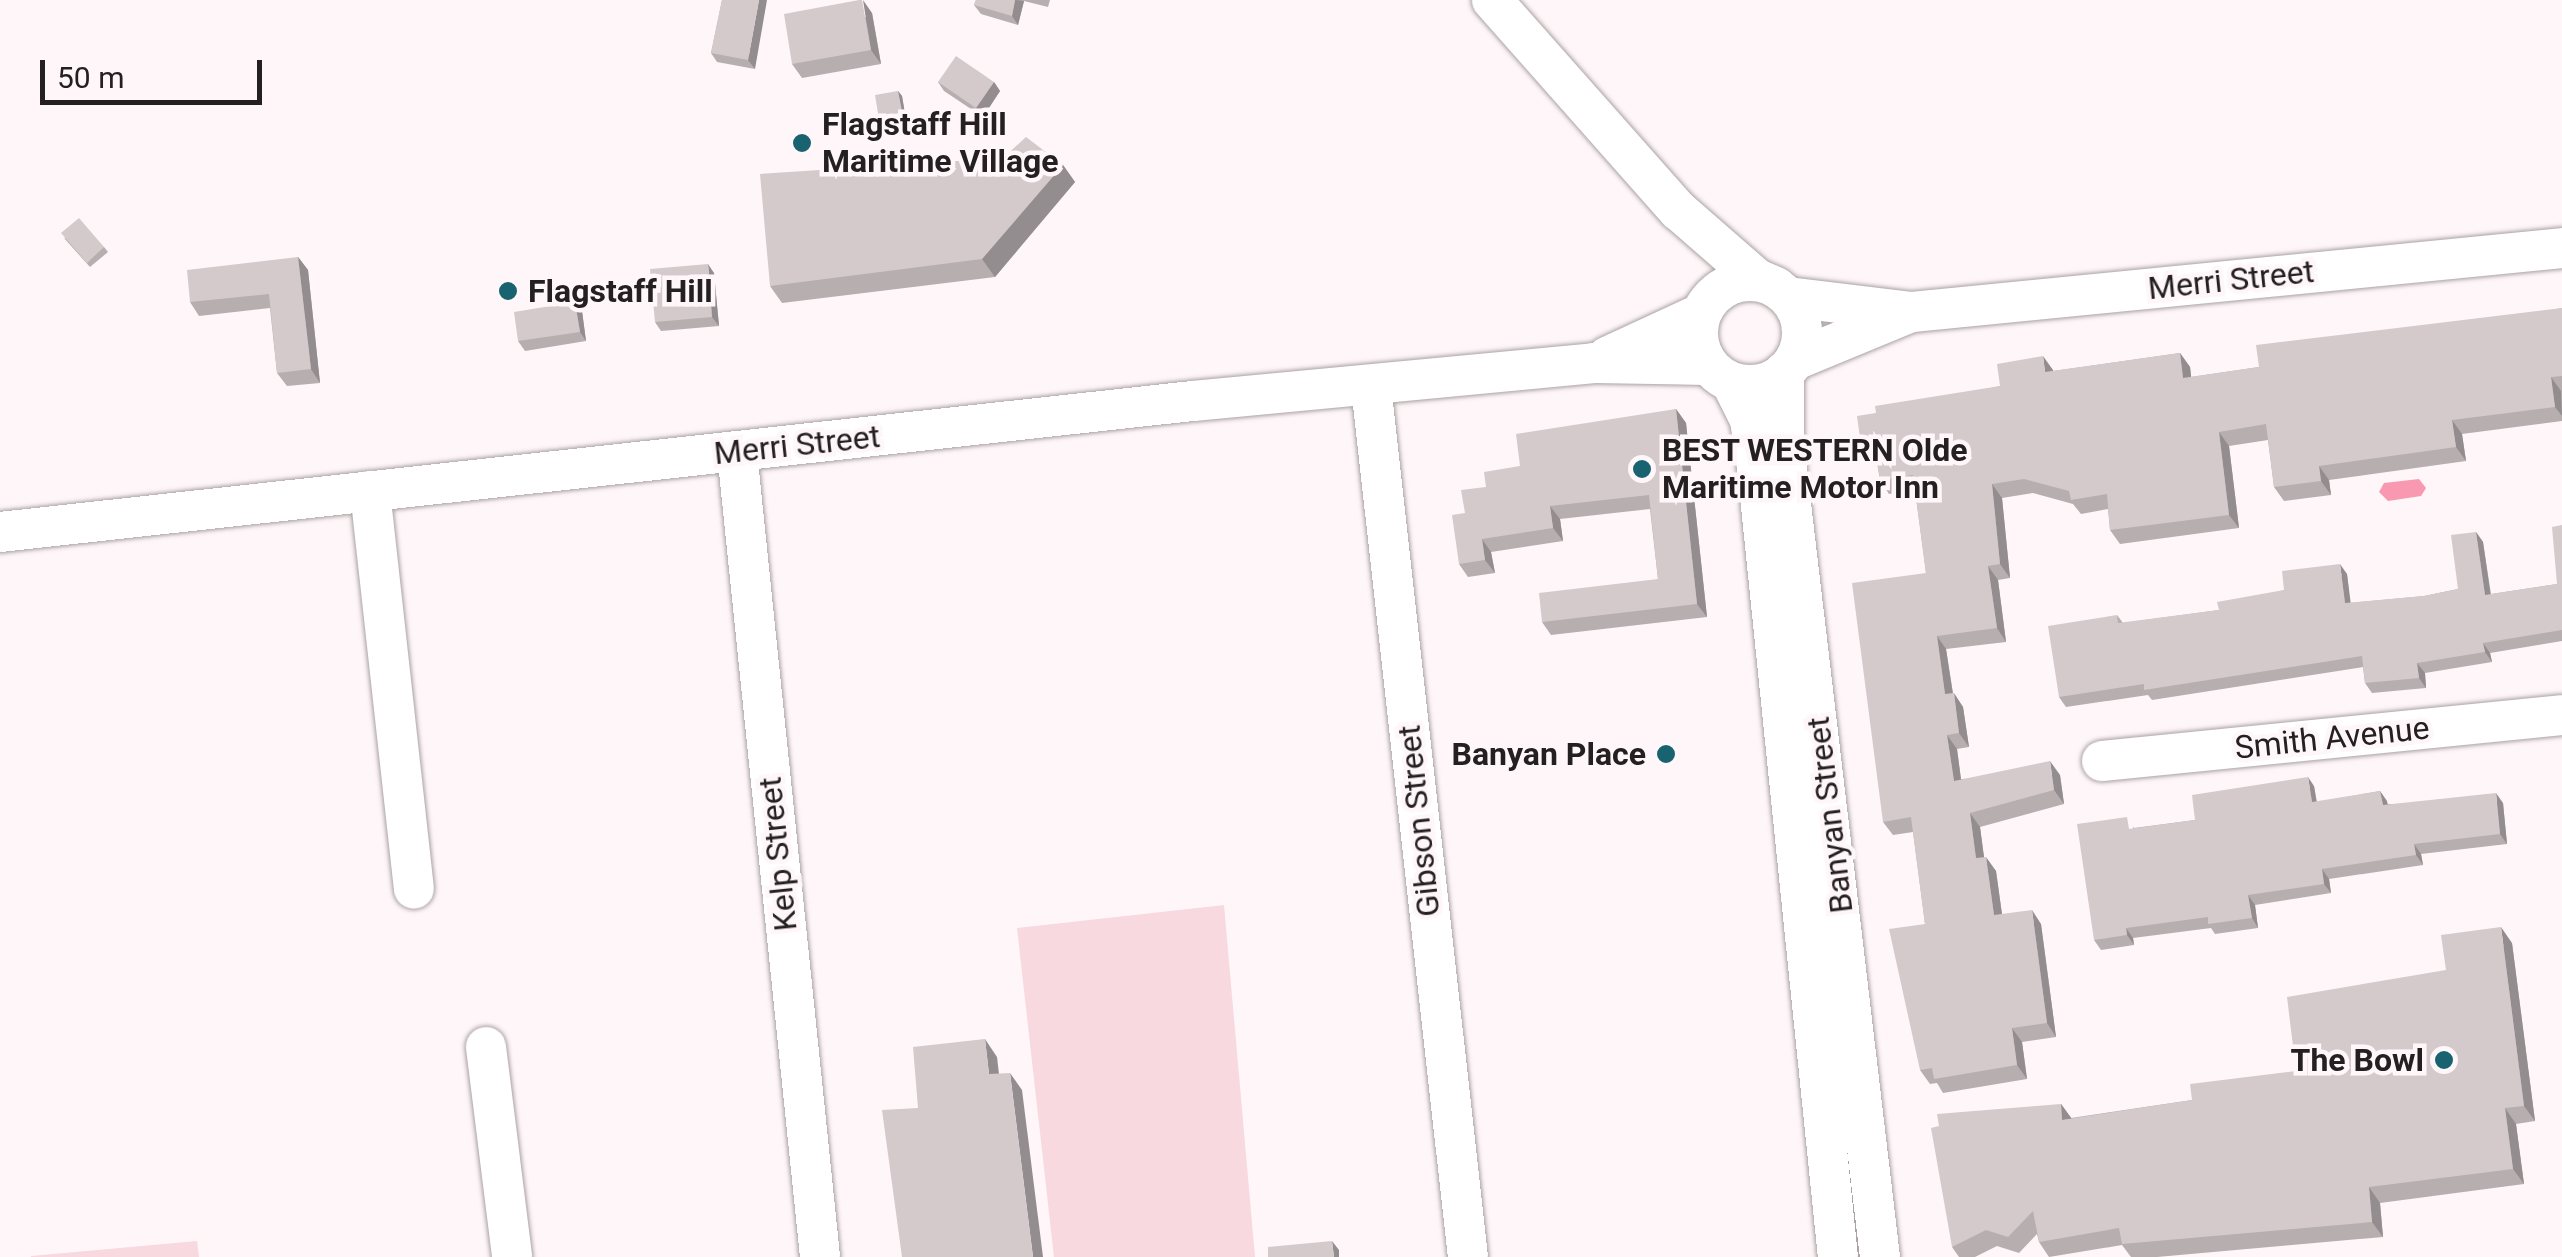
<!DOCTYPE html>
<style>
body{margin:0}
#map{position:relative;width:2562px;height:1257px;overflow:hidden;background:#fef6f8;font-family:Roboto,sans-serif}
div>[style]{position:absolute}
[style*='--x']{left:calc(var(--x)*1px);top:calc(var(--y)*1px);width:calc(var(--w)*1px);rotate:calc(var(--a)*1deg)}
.green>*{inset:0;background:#f8d9e0}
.water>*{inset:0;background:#f899b1}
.roads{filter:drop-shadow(0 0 2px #aba2a3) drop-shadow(0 0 2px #aba2a3)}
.minor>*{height:40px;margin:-20px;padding:0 20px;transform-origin:20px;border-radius:20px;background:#fff}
.minor>.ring{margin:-20px;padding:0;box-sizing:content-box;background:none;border:40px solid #fff;border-radius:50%}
.wall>*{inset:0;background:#b6aeaf}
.shaded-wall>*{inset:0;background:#948d8f}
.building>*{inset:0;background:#d4cacc}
.dots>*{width:28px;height:28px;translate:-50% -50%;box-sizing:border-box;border:5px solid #fef6f8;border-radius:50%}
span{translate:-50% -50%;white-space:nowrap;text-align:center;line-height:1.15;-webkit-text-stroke:9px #fef6f8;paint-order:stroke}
.poi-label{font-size:32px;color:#242021;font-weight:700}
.left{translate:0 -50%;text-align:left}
.right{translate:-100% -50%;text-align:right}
.street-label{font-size:32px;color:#242021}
.scale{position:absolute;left:40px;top:60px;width:222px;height:45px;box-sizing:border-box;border:5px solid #242021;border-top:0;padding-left:12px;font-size:30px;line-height:35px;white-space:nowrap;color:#242021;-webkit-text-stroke:8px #fef6f8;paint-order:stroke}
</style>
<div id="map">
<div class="green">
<div style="clip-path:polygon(1224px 905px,1255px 1257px,1054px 1257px,1017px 928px)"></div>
<div style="clip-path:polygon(197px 1241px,199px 1257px,31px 1257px,31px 1256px)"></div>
</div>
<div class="water">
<div style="clip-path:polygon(2419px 479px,2426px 488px,2421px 496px,2388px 501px,2379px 492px,2384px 483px)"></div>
</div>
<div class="roads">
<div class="minor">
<div style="--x:1492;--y:0;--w:281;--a:48.5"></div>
<div style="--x:1678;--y:210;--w:105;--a:41.1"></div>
<div style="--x:1757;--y:279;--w:21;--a:23"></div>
<div class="ring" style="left:1698px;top:281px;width:64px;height:64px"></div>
<div style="--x:1788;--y:297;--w:125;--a:6.9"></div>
<div style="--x:1912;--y:312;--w:653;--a:-5.62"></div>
<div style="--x:1607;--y:357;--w:102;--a:-24.8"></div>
<div style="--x:1795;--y:360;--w:123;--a:-22.4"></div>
<div style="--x:1784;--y:372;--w:73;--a:90"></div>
<div style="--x:1784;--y:445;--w:818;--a:83.26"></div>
<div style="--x:1731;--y:382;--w:42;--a:63.4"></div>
<div style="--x:1750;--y:420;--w:48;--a:81.5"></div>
<div style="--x:1757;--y:467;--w:794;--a:84.15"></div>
<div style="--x:1371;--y:386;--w:876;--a:83.65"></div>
<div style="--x:737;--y:452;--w:809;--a:84.11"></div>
<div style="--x:370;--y:491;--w:400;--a:83.7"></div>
<div style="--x:0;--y:532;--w:1200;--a:-6.27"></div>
<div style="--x:1193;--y:401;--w:403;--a:-5.4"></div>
<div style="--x:1594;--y:363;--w:113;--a:1"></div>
<div style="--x:2102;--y:761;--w:462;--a:-5.7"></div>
<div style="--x:486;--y:1047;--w:212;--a:82.9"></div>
</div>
</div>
<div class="wall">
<div style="clip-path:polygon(722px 0,755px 69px,717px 62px,711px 53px)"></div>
<div style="clip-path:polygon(976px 0,1050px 0,1048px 7px,1024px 1px,1018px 25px,981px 14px,974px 5px)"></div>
<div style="clip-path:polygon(872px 13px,881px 64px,802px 78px,792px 64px)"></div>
<div style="clip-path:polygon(938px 82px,994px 82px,1000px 91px,983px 117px,944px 91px)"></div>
<div style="clip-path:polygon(898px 91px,902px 96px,908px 132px,884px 136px,881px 132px)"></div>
<div style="clip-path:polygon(1063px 165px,1075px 182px,995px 277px,782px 303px,770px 286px)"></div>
<div style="clip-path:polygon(64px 238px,104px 247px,108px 252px,90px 267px)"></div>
<div style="clip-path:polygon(298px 257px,308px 270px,320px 383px,287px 386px,277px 373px,270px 308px,199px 316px,190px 302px)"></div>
<div style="clip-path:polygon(714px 273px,719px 326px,661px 331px,655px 322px)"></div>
<div style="clip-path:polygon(575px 302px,582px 311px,586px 341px,525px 351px,518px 341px)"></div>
<div style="clip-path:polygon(2562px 308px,2562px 421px,2462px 434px,2466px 461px,2329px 480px,2331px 495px,2284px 501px,2274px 487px,2268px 440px,2229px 446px,2239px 528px,2120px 544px,2110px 530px,2108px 509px,2081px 514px,2073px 504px,2033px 493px,2002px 498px,2010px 578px,1998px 580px,2006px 642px,1946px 649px,1953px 693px,1963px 707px,1969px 747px,1957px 749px,1961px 779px,2060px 775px,2064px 804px,1980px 827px,1984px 857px,1996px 871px,2002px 914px,2041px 924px,2056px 1037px,2022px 1042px,2027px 1079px,1943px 1093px,1937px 1083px,1930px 1084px,1920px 1070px,1925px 924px,1913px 832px,1893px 835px,1883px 822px,1926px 573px,1915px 490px,1889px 494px,1880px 480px,1875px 451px,1870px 452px,1860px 438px,1876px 413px,2000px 386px,2053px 371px,2180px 353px,2190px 367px,2191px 377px,2259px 367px)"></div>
<div style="clip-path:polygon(1676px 409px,1686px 423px,1707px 617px,1551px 635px,1542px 622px,1658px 579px,1650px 509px,1560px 519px,1563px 541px,1491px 552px,1495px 573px,1468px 577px,1459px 564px,1465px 513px,1486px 487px,1520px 466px)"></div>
<div style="clip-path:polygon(2562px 525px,2562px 641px,2490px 653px,2492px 662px,2425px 673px,2426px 688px,2372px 693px,2365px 683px,2363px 667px,2152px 700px,2148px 695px,2066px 707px,2059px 697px,2117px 615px,2123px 623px,2219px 610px,2284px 590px,2347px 574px,2350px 603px,2424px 596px,2458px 589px,2476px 532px,2483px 542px,2491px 594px,2557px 584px)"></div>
<div style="clip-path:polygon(2314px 786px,2317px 802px,2380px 791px,2388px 804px,2503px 803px,2507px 844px,2421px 854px,2423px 865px,2329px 879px,2331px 893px,2255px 905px,2258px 928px,2215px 934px,2211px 928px,2133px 938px,2134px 945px,2101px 950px,2094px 940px,2134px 826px,2134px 828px,2195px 820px)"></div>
<div style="clip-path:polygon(2512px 943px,2535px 1121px,2516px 1124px,2524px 1184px,2380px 1203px,2383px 1237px,2157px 1257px,2131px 1257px,2122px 1245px,2049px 1257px,2039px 1242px,2037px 1234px,2019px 1253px,1997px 1246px,1975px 1257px,1959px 1257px,1952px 1247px,2061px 1104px,2071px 1118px,2192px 1100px,2296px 1071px,2446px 970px)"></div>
</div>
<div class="shaded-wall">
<div style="clip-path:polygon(759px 0,767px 0,755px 69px,748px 60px)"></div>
<div style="clip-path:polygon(863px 0,872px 13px,881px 64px,871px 50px)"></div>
<div style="clip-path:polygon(1015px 0,1024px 1px,1018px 25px,1012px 16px)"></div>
<div style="clip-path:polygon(994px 82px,1000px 91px,983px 117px,976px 108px)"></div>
<div style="clip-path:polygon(898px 91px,902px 96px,908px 132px,905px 127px)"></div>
<div style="clip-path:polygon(1063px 165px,1075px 182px,995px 277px,982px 259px)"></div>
<div style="clip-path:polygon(298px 257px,308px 270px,320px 383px,311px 369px)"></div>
<div style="clip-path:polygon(708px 264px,714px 273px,719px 326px,712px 317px)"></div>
<div style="clip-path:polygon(575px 302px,582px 311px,586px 341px,580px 332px)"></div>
<div style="clip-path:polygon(2180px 353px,2190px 367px,2193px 392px,2183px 378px)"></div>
<div style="clip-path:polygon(2043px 356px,2053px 370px,2055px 386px,2045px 372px)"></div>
<div style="clip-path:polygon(2551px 377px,2561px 391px,2562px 416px,2555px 407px)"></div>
<div style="clip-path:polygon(1676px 409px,1686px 423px,1707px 617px,1697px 604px)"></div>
<div style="clip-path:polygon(2452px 420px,2462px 434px,2466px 461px,2456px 447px)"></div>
<div style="clip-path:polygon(2219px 432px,2229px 446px,2239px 528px,2229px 515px)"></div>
<div style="clip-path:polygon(2319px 466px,2329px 480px,2331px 495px,2321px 481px)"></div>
<div style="clip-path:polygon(1992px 484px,2002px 498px,2010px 578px,2000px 564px)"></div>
<div style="clip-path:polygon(1550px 506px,1560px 519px,1563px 541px,1553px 528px)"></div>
<div style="clip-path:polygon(2476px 532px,2483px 542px,2492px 605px,2485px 595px)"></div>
<div style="clip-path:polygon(1482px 539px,1491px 552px,1495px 573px,1485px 560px)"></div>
<div style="clip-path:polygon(2340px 564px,2347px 574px,2352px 613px,2345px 603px)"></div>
<div style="clip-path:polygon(1988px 566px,1998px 580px,2006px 642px,1997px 628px)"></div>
<div style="clip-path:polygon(1937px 636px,1946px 649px,1955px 708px,1945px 694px)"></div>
<div style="clip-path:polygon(2483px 643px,2490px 653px,2492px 662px,2485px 652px)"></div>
<div style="clip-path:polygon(2417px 663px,2425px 673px,2426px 688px,2419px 678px)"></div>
<div style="clip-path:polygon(1954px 693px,1963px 707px,1969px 747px,1959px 733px)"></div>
<div style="clip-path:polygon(1947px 735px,1957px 749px,1963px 795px,1954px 781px)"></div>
<div style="clip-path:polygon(2050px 761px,2060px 775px,2064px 804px,2054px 790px)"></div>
<div style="clip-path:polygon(2308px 777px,2314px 786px,2318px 812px,2312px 802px)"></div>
<div style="clip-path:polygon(2380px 791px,2387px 801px,2389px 815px,2383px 805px)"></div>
<div style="clip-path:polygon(2496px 793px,2503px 803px,2507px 844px,2500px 834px)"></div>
<div style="clip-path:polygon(1970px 813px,1980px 827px,1986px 872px,1976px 858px)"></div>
<div style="clip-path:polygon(2414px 844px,2421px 854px,2423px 865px,2416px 855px)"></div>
<div style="clip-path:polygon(1986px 857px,1996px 871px,2004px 929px,1994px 915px)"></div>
<div style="clip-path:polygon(2322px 869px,2329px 879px,2331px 893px,2324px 884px)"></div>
<div style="clip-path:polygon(2248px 895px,2255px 905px,2258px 928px,2252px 918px)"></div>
<div style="clip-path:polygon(2032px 910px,2041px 924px,2056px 1037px,2047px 1023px)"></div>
<div style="clip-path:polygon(2501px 927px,2512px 943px,2535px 1121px,2524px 1106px)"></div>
<div style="clip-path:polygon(2126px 928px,2133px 938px,2134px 945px,2127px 935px)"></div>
<div style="clip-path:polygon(2012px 1028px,2022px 1042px,2027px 1079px,2017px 1065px)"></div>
<div style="clip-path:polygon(985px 1039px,997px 1057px,1001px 1091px,989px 1074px)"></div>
<div style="clip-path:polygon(1010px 1073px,1022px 1090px,1043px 1257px,1033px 1257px)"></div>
<div style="clip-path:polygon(2061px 1104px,2072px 1119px,2062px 1120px)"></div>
<div style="clip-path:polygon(2505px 1108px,2516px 1124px,2524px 1184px,2513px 1169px)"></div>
<div style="clip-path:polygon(2369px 1187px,2380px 1203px,2383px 1237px,2372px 1222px)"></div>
<div style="clip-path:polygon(1332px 1241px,1339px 1250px,1339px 1257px,1334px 1257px)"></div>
</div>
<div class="building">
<div style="clip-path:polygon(722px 0,759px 0,748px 60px,711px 53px)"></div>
<div style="clip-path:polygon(859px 0,862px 0,871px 50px,792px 64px,784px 14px)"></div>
<div style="clip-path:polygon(976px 0,1015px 0,1012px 16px,974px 5px)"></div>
<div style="clip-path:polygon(956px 56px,994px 82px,976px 108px,938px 82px)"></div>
<div style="clip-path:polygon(898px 91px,905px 127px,881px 132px,875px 95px)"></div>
<div style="clip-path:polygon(1026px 137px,1063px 165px,982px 259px,770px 286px,760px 174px,1003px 158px)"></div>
<div style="clip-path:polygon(79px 218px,104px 247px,87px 263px,61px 233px)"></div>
<div style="clip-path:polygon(298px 257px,311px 369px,277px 373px,269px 294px,190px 302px,187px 270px)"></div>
<div style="clip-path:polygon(708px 264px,712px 317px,655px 322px,650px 269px)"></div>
<div style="clip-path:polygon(575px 302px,580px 332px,518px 341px,514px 312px)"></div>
<div style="clip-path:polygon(2562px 308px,2562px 376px,2551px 377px,2555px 407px,2452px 420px,2456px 447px,2319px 466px,2321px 481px,2274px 487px,2266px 424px,2219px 432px,2229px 515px,2110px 530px,2107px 494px,2071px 500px,2069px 491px,2024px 479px,1992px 484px,2000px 564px,1988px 566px,1997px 628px,1937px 636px,1945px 694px,1954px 693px,1959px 733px,1947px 735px,1954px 781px,2050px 761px,2054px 790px,1970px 813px,1976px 858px,1986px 857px,1994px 915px,2032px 910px,2047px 1023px,2012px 1028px,2017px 1065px,1934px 1079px,1932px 1068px,1920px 1070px,1889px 929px,1925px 924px,1911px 817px,1883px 822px,1852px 583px,1926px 573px,1913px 475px,1880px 480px,1873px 436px,1860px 438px,1857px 416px,1876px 413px,1875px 406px,2000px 386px,1997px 364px,2043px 356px,2045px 372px,2180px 353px,2183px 378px,2259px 367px,2256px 345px)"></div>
<div style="clip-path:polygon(1676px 409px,1697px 604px,1542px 622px,1539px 593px,1658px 579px,1649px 495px,1550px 506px,1553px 528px,1482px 539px,1485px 560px,1459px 564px,1452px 515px,1465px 513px,1461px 490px,1486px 487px,1484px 472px,1520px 466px,1516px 434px)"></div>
<div style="clip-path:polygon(2562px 525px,2562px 630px,2483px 643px,2485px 652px,2417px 663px,2419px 678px,2365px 683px,2362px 656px,2144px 690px,2144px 684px,2059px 697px,2048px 626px,2117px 615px,2118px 623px,2219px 610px,2217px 602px,2284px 590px,2282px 571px,2340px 564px,2345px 603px,2424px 596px,2458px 589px,2451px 535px,2476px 532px,2485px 595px,2557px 584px,2552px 527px)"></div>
<div style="clip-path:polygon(2308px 777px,2312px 802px,2380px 791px,2383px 805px,2496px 793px,2500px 834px,2414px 844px,2416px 855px,2322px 869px,2324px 884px,2248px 895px,2252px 918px,2208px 924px,2208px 917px,2126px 928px,2127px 935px,2094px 940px,2077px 824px,2127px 817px,2129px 829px,2195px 820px,2192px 795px)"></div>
<div style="clip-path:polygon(2501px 927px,2524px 1106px,2505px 1108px,2513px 1169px,2369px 1187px,2372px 1222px,2122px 1244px,2119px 1228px,2039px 1242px,2033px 1211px,2008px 1237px,1986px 1230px,1952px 1247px,1931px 1128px,1939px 1126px,1937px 1114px,2061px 1104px,2062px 1120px,2192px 1100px,2190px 1084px,2296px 1071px,2287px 997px,2446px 970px,2441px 935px)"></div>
<div style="clip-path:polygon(985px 1039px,989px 1074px,1010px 1073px,1033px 1257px,902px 1257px,882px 1110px,918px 1108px,913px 1047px)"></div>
<div style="clip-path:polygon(1332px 1241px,1334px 1257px,1268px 1257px,1268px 1247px)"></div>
</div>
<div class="dots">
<div style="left:802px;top:143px;background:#196270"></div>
<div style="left:508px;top:291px;background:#196270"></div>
<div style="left:1642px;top:469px;background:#196270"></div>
<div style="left:1666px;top:754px;background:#196270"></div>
<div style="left:2444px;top:1060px;background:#196270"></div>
</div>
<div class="poi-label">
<span class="left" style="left:822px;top:143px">Flagstaff Hill<br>Maritime Village</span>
<span class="left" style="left:528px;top:291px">Flagstaff Hill</span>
<span class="left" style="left:1662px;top:469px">BEST WESTERN Olde<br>Maritime Motor Inn</span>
<span class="right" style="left:1646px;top:754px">Banyan Place</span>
<span class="right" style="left:2424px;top:1060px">The Bowl</span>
</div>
<div class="street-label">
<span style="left:2231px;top:280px;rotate:-6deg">Merri Street</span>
<span style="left:797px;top:445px;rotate:-6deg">Merri Street</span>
<span style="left:2332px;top:738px;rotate:-6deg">Smith Avenue</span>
<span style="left:1830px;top:815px;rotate:-97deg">Banyan Street</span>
<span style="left:1419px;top:821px;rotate:-96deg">Gibson Street</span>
<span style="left:778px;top:854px;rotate:-96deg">Kelp Street</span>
</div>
<div class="scale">50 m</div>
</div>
